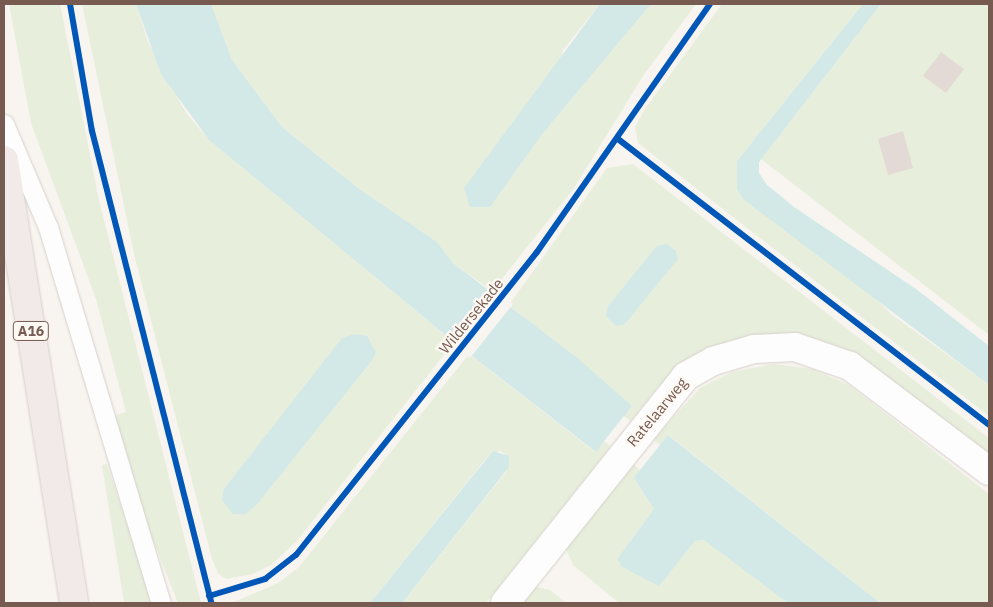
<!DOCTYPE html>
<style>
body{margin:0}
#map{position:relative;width:993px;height:607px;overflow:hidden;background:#f8f4f0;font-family:"IBM Plex Sans",sans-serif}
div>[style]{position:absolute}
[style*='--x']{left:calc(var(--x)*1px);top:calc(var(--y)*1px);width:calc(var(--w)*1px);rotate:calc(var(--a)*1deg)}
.green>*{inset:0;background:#e8eedc}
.water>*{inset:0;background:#d2e9e8}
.pier>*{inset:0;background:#f8f4f0}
.building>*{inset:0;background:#e3dad5}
.roads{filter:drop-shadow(0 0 1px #d6d0cb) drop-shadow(0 0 1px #d6d0cb)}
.lane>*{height:19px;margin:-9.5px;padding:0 9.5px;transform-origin:9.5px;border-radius:9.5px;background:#fefdfd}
.secondary>*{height:28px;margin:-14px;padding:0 14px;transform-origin:14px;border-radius:14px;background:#fefdfd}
.highway>*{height:28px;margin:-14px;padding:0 14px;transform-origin:14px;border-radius:14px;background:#f1eae8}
.cycleway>*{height:6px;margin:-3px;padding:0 3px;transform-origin:3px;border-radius:3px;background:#0057b8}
span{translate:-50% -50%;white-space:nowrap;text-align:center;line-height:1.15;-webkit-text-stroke:4.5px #fef9f3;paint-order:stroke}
.shield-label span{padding:1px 4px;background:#fef9f3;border:1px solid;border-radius:4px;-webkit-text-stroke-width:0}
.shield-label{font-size:14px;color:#775a50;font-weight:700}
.street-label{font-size:15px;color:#775a50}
.frame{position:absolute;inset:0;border:5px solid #775a50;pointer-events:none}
</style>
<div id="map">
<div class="green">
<div style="clip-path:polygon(9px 4px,60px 4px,99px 200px,201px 603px,178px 603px,148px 528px,113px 416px,126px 412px,96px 299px,31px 123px)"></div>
<div style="clip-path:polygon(82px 4px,136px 4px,148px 42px,186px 113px,209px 140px,454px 342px,296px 542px,271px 565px,253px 574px,226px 579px,218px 573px,212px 559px,134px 254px)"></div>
<div style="clip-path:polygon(211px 4px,600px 4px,563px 50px,543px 133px,651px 4px,696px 4px,643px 76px,574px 188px,492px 291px,453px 263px,437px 242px,358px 188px,282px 127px,232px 60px)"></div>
<div style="clip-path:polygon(722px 4px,863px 4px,737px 161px,891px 314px,989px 385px,989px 416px,638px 143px,635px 127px,645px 109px)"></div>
<div style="clip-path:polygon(881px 4px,989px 4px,989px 335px,761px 159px)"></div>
<div style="clip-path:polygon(633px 164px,989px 438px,989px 457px,849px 352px,813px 339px,752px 337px,709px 350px,660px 385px,630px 422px,624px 417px,632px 406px,509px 305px,607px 168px)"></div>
<div style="clip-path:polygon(469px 354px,595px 452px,604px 441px,611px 446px,486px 603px,402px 603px,506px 472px,509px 457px,501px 451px,489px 455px,370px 603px,232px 603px,278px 583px,299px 567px)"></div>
<div style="clip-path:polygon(774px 364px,812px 369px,849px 385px,989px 494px,989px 603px,880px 603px,669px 435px,660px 445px,653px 440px,700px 388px,732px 372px)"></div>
<div style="clip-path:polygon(107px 464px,126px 521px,156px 603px,124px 603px,102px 465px)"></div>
<div style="clip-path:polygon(634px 464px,641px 470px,634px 478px,654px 509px,617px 559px,622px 567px,660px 584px,695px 541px,707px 540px,788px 603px,619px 603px,573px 565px,566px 549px)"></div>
<div style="clip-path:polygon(536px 587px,550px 590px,566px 603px,523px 603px)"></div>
</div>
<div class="water">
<div style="clip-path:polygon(136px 4px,211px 4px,232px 60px,282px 127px,358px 188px,437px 242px,453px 263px,580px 360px,632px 406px,624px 417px,660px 445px,668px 435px,880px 603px,788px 603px,704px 540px,695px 541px,659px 586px,622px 567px,617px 559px,654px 509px,634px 478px,640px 470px,604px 441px,596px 452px,454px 342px,209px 140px,161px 74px)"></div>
<div style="clip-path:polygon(600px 4px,651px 4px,543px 133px,490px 207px,470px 207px,464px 188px)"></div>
<div style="clip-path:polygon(863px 4px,881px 4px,759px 162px,759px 173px,767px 185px,794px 207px,916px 289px,989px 346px,989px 385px,743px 199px,737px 189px,737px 161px)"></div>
<div style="clip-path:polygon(667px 244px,676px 251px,678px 259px,624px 325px,616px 326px,606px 316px,608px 306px,657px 246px)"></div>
<div style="clip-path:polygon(354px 334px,367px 336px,376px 352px,373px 359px,258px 503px,246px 514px,233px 514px,222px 500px,224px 489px,342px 338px)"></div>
<div style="clip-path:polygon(493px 451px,509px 456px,509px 467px,402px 603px,370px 603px)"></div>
</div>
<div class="pier">
<div style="clip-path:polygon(492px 288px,513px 304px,470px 358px,450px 342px)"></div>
<div style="clip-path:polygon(624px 416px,660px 445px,640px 470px,604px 441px)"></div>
</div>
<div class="building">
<div style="clip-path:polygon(941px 52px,964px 69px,946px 93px,923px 76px)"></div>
<div style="clip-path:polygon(903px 131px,913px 168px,888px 175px,878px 139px)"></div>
</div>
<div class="roads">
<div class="lane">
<div style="--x:4;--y:124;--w:112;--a:66.9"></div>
<div style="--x:48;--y:227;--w:393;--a:73.3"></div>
</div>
<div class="secondary">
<div style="--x:505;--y:603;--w:290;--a:-51.4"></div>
<div style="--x:686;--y:376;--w:31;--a:-29"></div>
<div style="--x:713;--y:361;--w:43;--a:-16.3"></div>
<div style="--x:754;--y:349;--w:41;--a:-2.8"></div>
<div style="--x:795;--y:347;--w:58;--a:19.1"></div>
<div style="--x:850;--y:366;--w:174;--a:37.1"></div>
</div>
<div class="highway">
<div style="--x:4;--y:160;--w:448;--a:81"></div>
</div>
</div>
<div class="cycleway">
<div style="--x:70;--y:4;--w:129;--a:80.2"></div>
<div style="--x:92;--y:131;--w:486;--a:75.8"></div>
<div style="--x:618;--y:139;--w:468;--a:37.6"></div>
<div style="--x:209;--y:596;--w:59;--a:-16.9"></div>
<div style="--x:265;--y:579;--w:39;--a:-38"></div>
<div style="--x:296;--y:555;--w:387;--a:-51.5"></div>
<div style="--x:537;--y:252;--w:302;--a:-55.1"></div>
</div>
<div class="shield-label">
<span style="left:31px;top:331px">A16</span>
</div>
<div class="street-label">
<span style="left:471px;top:316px;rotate:-51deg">Wildersekade</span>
<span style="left:657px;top:412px;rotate:-50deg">Ratelaarweg</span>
</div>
<div class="frame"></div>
</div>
